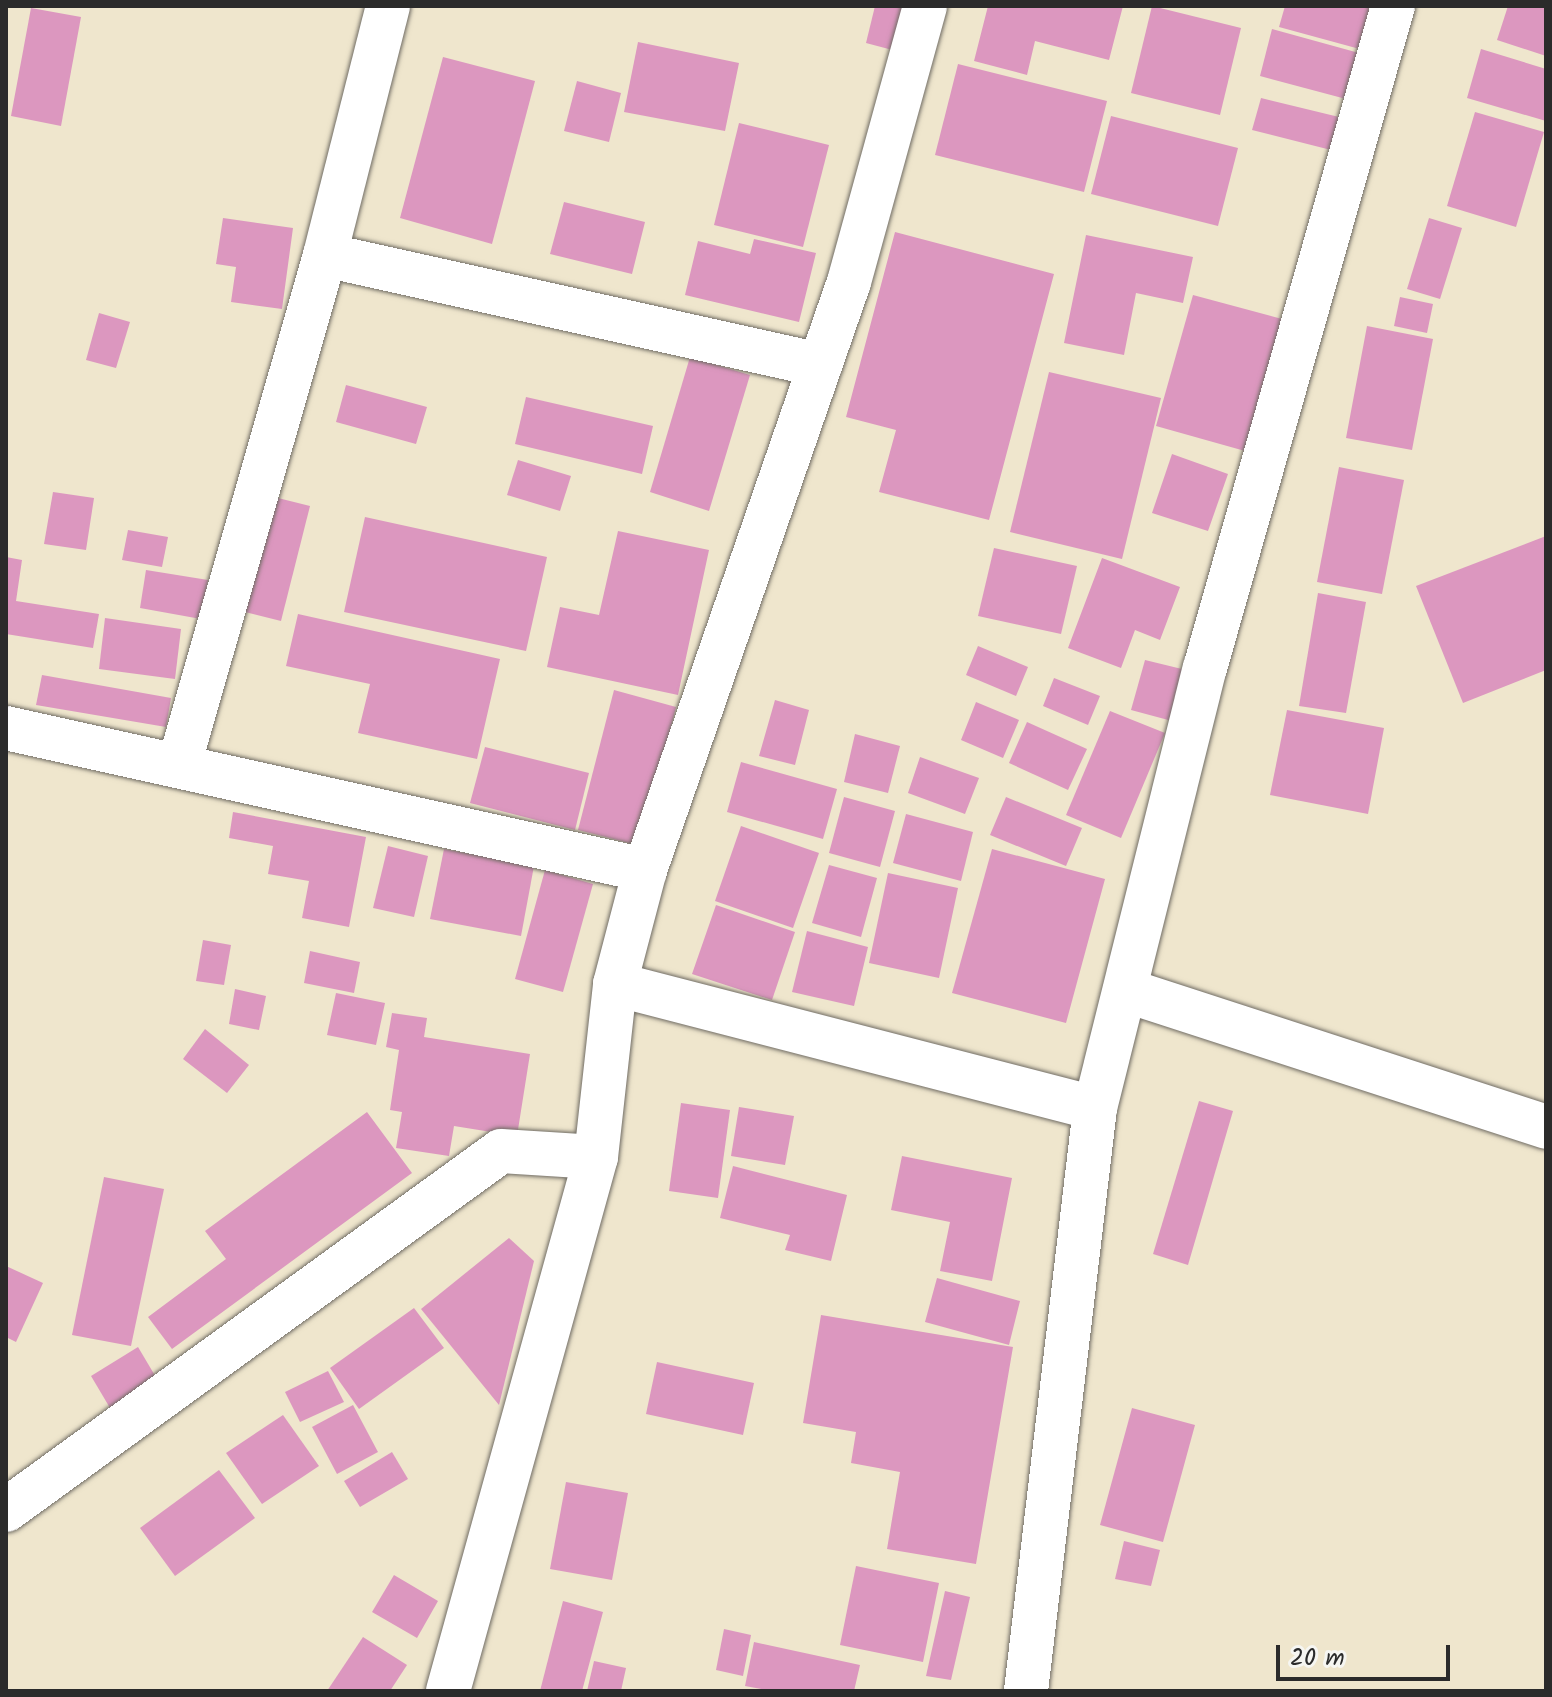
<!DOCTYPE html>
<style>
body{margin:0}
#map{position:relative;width:1552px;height:1697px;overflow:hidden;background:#efe6cd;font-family:Kalam,sans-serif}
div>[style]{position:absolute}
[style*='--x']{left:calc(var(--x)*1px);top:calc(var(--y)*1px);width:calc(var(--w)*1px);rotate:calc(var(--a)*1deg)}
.building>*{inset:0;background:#dc97bf}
.roads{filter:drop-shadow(0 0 2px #706c64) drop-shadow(0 0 2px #706c64)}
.minor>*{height:44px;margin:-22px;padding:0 22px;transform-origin:22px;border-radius:22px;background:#fff}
.major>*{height:44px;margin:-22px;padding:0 22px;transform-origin:22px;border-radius:22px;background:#fff}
span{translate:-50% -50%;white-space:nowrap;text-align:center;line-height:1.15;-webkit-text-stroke:7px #f6f6f2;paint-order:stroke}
.frame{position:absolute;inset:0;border:8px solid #2b2b2b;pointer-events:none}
.scale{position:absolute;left:1276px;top:1645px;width:174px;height:36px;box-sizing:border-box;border:4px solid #2b2b2b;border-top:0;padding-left:10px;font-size:24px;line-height:28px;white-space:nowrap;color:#2b2b2b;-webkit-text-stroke:6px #f6f6f2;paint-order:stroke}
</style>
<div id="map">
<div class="building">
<div style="clip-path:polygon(875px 6px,911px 6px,900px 52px,866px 43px)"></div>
<div style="clip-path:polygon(988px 6px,1123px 6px,1109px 60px,1035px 41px,1027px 75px,974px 61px)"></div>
<div style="clip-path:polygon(1152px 6px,1241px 28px,1220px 115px,1131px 93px)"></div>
<div style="clip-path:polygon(1285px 6px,1379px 6px,1367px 51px,1279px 27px)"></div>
<div style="clip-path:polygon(1508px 6px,1546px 6px,1546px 56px,1497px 40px)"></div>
<div style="clip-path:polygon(31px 8px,81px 17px,61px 126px,11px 116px)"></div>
<div style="clip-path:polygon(1272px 29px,1359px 53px,1346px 99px,1260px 76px)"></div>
<div style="clip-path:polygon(638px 42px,739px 63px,725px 131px,624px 112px)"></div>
<div style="clip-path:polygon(1481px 49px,1546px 69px,1546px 121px,1467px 98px)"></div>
<div style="clip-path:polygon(443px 57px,535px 81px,492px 244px,400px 218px)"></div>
<div style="clip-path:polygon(958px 64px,1107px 101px,1084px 192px,935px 155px)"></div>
<div style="clip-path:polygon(577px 81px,621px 93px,609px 142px,564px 131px)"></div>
<div style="clip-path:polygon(1261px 98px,1339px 117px,1331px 150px,1252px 130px)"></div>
<div style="clip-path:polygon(1475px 112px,1544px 132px,1516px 227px,1447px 206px)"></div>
<div style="clip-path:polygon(1111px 116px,1238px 148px,1218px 226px,1091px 194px)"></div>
<div style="clip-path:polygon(739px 123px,829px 145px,803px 247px,714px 225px)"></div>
<div style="clip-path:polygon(564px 202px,645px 222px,632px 274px,550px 254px)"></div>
<div style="clip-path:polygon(223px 218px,293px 228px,282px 309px,231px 302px,236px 267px,216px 264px)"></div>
<div style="clip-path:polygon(1429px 218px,1462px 228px,1440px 299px,1407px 289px)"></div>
<div style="clip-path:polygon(895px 232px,1054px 274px,989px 520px,879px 492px,896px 430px,846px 417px)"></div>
<div style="clip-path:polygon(1086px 235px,1193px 257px,1183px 303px,1136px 293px,1124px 355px,1064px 343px)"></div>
<div style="clip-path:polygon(754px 239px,816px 253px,799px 322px,685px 295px,698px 241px,750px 254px)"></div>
<div style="clip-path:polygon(1193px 295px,1282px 319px,1245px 451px,1156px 426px)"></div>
<div style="clip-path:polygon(1400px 297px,1433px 304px,1427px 333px,1394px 326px)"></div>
<div style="clip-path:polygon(99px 313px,130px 322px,116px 368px,86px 360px)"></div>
<div style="clip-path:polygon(1367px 326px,1433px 339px,1412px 450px,1346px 438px)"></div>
<div style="clip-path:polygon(690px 357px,750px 375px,709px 511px,650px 492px)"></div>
<div style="clip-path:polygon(1049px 372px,1161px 398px,1122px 559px,1010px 532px)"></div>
<div style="clip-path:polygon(346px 385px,427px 407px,416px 444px,336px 422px)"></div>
<div style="clip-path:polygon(526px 397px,653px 426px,642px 474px,515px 444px)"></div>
<div style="clip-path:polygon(1172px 454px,1228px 474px,1208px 531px,1152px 513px)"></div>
<div style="clip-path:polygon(518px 460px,571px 476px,560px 511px,507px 495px)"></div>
<div style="clip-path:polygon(1339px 467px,1404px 480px,1382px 594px,1317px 582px)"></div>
<div style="clip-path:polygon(53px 492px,94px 498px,86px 550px,44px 544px)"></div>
<div style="clip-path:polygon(262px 494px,310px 506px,281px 621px,233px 609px)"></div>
<div style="clip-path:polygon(365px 517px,547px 557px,526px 651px,344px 612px)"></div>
<div style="clip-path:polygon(128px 530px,168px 537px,162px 567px,122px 560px)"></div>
<div style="clip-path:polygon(618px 531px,709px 550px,678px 695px,547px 667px,560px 607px,599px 615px)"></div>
<div style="clip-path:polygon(1546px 536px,1546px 670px,1463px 703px,1416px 586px)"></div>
<div style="clip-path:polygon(994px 548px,1077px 566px,1061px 634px,978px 616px)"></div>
<div style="clip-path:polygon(6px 557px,22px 560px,16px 601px,99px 614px,93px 648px,6px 634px)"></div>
<div style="clip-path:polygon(1102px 558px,1180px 587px,1160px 640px,1135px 630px,1121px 668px,1068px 648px)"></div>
<div style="clip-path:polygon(146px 570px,208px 580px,201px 619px,140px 608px)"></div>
<div style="clip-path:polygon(1318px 593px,1366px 602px,1346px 713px,1299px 706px)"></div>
<div style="clip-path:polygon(298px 614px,500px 659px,477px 759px,358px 733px,370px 684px,286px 666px)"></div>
<div style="clip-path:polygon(105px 618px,181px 629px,175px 679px,99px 669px)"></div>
<div style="clip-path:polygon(978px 646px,1028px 667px,1016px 696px,966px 675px)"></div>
<div style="clip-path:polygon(1145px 660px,1186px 670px,1172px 721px,1131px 710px)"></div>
<div style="clip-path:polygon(42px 675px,171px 698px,166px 727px,36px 705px)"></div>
<div style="clip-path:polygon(1054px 678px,1100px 696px,1088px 725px,1043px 706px)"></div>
<div style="clip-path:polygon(614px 690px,676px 707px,641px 846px,578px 830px)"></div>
<div style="clip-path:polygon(775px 700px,809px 710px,795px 765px,759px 756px)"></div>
<div style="clip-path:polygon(976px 702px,1019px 720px,1003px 758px,961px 740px)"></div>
<div style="clip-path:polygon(1287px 710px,1384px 728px,1368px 814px,1270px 795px)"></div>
<div style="clip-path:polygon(1110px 711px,1165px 733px,1121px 838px,1066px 815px)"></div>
<div style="clip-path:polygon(1027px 722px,1087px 749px,1068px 790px,1009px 763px)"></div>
<div style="clip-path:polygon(855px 734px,900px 746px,888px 793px,844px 782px)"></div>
<div style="clip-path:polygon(485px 747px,589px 773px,575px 830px,470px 803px)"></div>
<div style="clip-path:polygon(920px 757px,979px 778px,965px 814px,908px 793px)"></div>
<div style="clip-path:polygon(741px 762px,837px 789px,823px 839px,727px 812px)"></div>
<div style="clip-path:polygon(844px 797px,895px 811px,880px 867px,829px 853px)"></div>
<div style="clip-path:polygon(1006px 797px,1082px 828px,1066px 866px,990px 835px)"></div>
<div style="clip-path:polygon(233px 812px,366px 837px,349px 927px,302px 918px,309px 881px,268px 874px,273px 846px,229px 838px)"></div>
<div style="clip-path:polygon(906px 814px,973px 832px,961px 881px,893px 863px)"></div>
<div style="clip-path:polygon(741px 826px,819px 853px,793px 928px,715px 901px)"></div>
<div style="clip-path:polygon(388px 846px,428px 856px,414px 917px,373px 908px)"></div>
<div style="clip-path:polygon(444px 849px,534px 866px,521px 936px,430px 919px)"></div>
<div style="clip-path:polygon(992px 849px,1105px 879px,1066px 1023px,952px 993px)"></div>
<div style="clip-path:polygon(829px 865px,877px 878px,861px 937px,812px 923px)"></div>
<div style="clip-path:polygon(545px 870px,593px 884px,563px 992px,515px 979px)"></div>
<div style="clip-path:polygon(888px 873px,958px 888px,939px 978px,869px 963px)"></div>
<div style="clip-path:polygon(716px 905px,795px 932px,772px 1000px,692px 974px)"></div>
<div style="clip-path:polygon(807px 931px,868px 947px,854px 1006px,792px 992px)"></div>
<div style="clip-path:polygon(203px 940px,231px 945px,224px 985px,196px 981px)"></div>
<div style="clip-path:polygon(310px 951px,360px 962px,354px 993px,304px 983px)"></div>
<div style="clip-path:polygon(235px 989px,266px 996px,259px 1030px,229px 1024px)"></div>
<div style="clip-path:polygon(336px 993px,385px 1003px,376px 1045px,327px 1035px)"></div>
<div style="clip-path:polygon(392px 1013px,427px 1018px,424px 1037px,530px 1054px,517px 1136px,454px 1126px,449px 1156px,396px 1148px,402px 1112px,390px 1110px,399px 1050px,386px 1047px)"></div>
<div style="clip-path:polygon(205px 1029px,249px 1065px,227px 1093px,183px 1059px)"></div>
<div style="clip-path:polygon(1199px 1101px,1233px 1111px,1188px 1265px,1153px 1254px)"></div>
<div style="clip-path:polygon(681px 1103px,730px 1110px,718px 1198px,669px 1191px)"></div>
<div style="clip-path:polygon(739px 1107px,794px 1116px,785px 1165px,731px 1156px)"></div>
<div style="clip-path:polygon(367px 1112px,412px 1173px,172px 1349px,148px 1317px,226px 1259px,205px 1231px)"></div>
<div style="clip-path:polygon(902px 1156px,1012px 1178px,992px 1281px,940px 1271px,950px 1222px,891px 1210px)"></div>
<div style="clip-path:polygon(733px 1166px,847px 1195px,831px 1261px,785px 1250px,790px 1235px,720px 1218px)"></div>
<div style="clip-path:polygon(104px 1177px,164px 1189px,131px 1346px,72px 1335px)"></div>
<div style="clip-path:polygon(509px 1238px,534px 1261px,499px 1405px,421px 1309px)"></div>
<div style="clip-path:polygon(6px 1266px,43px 1283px,16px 1342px,6px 1337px)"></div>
<div style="clip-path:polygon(937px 1278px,1020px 1301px,1009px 1345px,925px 1322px)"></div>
<div style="clip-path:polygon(414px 1308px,444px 1348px,359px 1409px,330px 1368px)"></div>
<div style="clip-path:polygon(821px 1315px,1013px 1347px,976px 1564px,887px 1549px,900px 1472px,851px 1463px,856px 1432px,803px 1423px)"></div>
<div style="clip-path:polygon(138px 1347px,157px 1379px,110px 1408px,91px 1376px)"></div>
<div style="clip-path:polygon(657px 1362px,754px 1383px,743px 1435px,646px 1414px)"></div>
<div style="clip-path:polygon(328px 1371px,344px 1402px,300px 1422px,285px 1392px)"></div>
<div style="clip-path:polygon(353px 1405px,378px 1452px,337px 1474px,312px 1427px)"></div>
<div style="clip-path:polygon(1132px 1408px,1195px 1425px,1163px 1542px,1100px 1525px)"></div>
<div style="clip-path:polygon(283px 1415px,319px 1466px,262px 1504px,226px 1453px)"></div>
<div style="clip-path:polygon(392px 1452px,408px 1479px,360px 1507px,344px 1481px)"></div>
<div style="clip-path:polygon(219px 1470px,255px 1518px,175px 1576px,140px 1528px)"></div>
<div style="clip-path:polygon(566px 1482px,628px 1493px,612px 1580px,550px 1569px)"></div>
<div style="clip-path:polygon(1124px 1541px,1160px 1550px,1151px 1586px,1115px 1579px)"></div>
<div style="clip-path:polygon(856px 1566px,939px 1583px,923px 1662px,840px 1645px)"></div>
<div style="clip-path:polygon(394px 1575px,438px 1601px,417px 1638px,372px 1612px)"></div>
<div style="clip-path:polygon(945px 1591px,970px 1597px,951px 1680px,926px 1676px)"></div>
<div style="clip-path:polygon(563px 1601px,603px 1612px,582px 1691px,540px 1691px)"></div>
<div style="clip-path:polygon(724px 1629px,751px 1635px,743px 1676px,716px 1670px)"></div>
<div style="clip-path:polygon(363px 1637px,407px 1665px,390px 1691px,327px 1691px)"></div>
<div style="clip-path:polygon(754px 1642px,860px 1665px,854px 1691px,772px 1691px,745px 1686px)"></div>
<div style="clip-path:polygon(594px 1661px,626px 1668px,621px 1691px,587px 1691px)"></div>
</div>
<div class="roads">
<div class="minor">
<div style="--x:325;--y:255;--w:507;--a:12.53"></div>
<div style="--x:6;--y:728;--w:655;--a:12.53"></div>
<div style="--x:179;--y:765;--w:530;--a:-74.02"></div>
<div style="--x:325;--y:255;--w:257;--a:-75.8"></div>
<div style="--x:615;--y:984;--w:496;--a:14.5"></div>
<div style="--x:1125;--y:990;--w:443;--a:18"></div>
<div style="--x:6;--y:1510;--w:611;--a:-35.95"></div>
<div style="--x:501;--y:1151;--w:95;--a:3.6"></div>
<div style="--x:448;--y:1691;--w:554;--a:-74.51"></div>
<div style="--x:596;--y:1157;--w:174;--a:-83.7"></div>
<div style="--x:615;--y:984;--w:118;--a:-75.3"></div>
<div style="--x:645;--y:870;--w:622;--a:-70.87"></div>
<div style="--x:849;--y:282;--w:286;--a:-74.6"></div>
</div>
<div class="major">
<div style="--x:1026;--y:1691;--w:587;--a:-83.25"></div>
<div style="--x:1095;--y:1108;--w:454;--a:-76"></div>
<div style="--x:1205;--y:668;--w:688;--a:-74.15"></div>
</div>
</div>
<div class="frame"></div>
<div class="scale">20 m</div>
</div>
